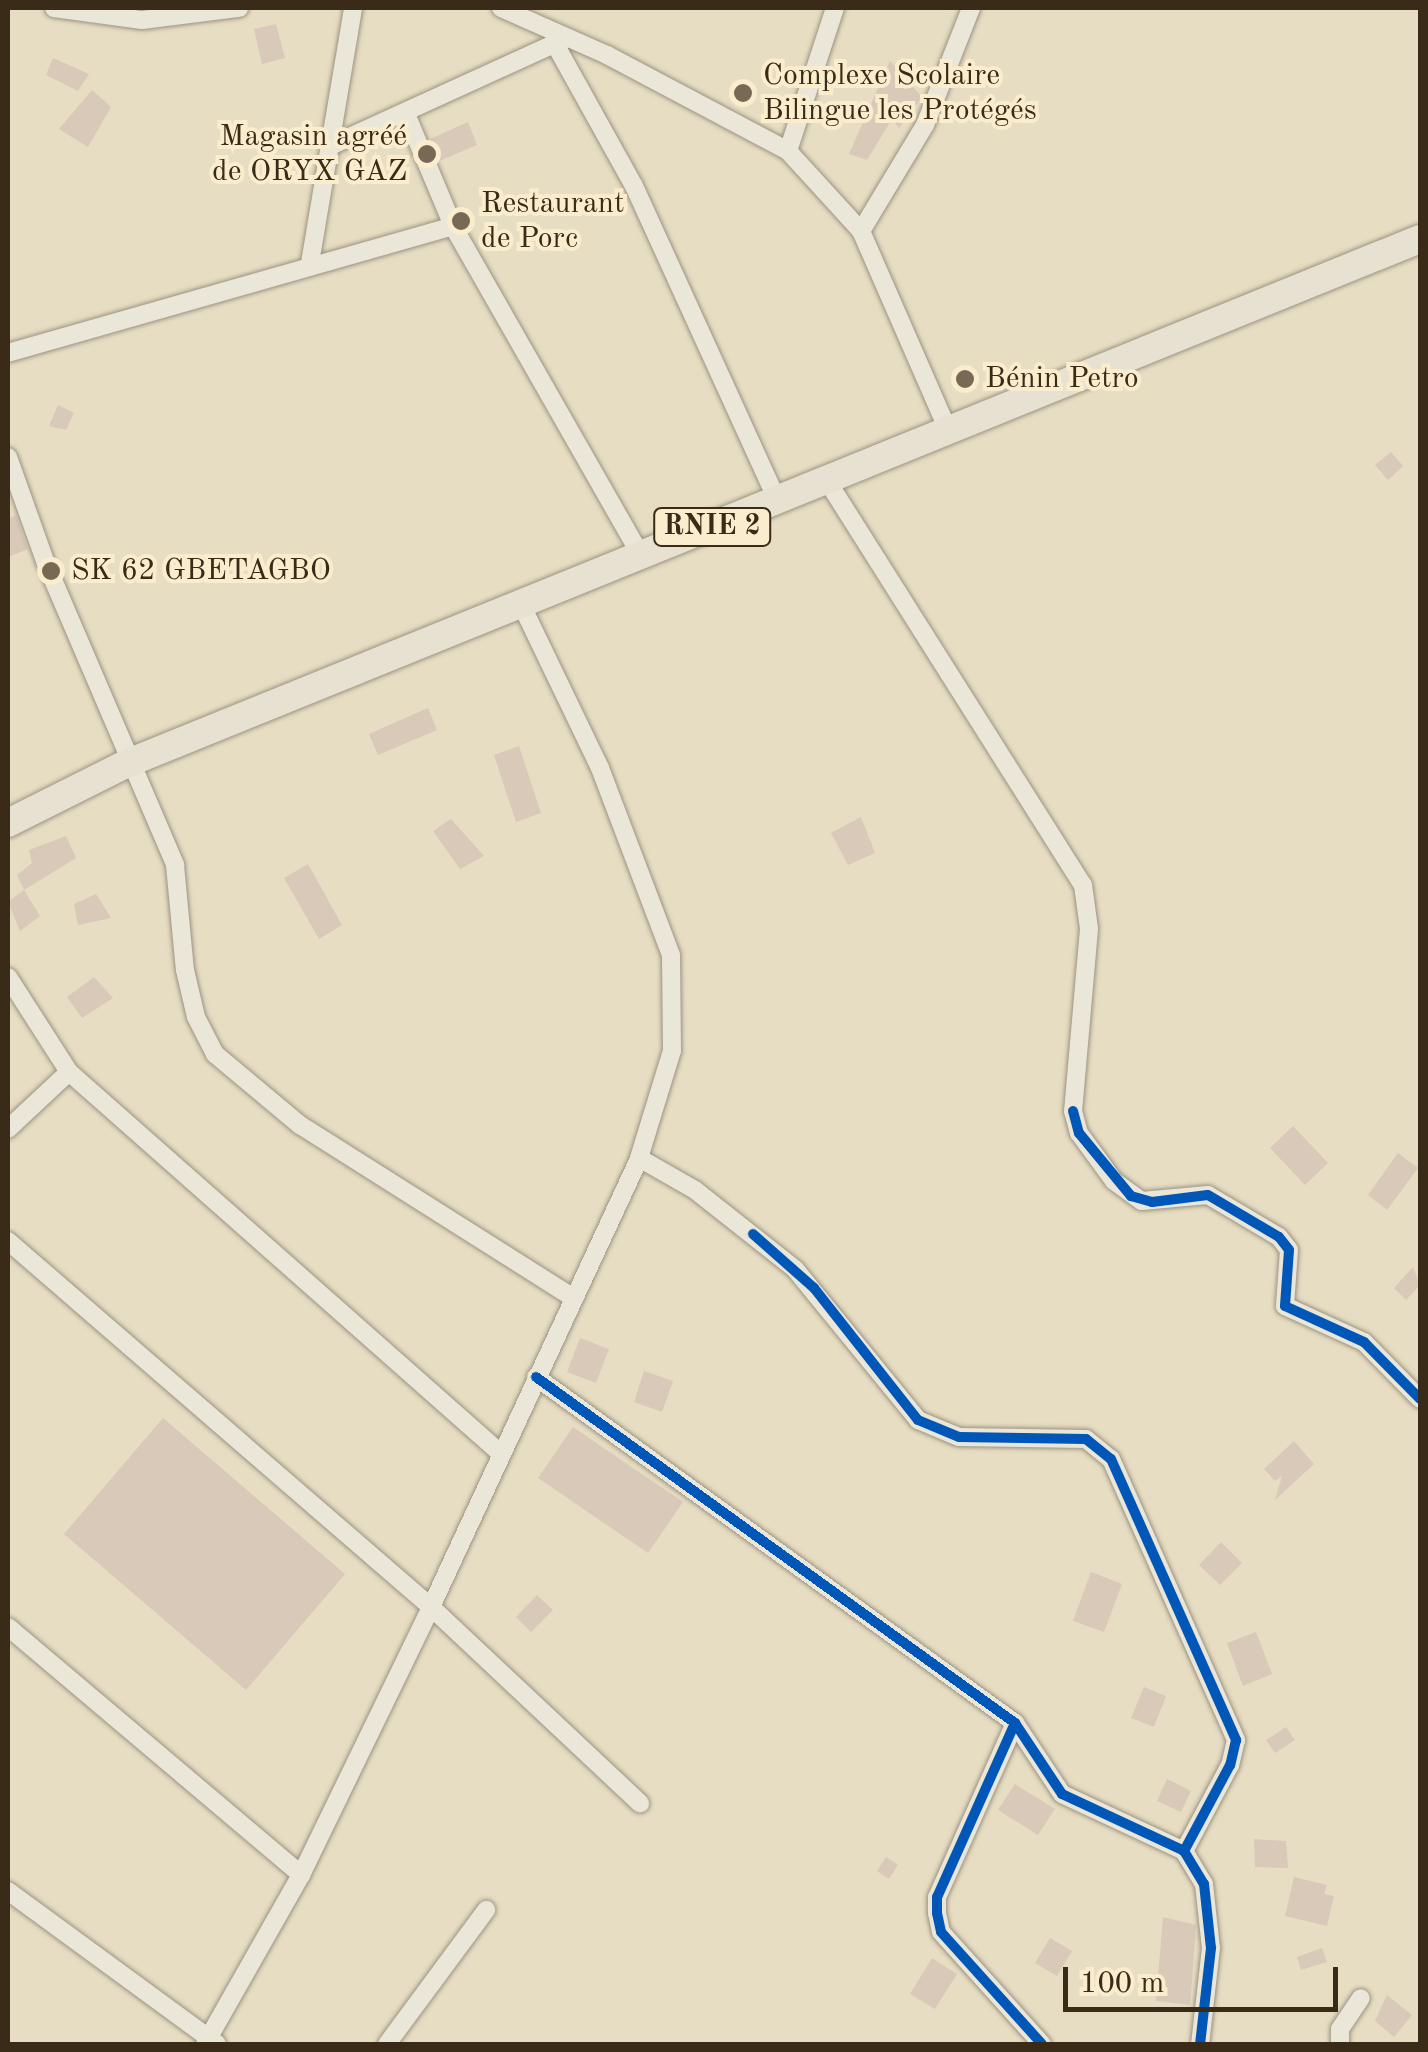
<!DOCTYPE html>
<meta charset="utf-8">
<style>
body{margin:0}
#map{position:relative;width:1428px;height:2052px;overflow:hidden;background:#e7ddc2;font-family:"Old Standard TT",serif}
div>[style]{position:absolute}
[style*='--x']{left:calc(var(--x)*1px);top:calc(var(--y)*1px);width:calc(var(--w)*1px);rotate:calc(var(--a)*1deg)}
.building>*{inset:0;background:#d9c9b8}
.roads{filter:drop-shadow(0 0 2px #9b9382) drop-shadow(0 0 2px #9b9382)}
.minor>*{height:18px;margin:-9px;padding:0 9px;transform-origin:9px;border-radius:9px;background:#eae6d8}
.trunk>*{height:28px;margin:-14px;padding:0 14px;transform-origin:14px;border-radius:14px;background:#e7e1d1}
.cycleway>*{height:10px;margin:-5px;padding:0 5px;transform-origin:5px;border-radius:5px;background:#0057b8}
.dots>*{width:28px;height:28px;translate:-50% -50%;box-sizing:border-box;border:5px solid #f9edce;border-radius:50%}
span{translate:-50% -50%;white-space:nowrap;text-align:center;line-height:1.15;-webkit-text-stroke:8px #f9edce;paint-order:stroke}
.shield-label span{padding:2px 8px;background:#f9edce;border:2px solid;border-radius:8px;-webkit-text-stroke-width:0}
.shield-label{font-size:28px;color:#3a2b19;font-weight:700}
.poi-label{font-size:30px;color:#3a2b19}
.left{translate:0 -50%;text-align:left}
.right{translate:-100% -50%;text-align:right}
.frame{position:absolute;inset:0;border:10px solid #3a2b19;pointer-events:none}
.scale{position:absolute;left:1063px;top:1967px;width:275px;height:45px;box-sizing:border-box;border:5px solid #3a2b19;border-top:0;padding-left:12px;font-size:30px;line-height:35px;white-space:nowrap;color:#3a2b19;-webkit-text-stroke:8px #f9edce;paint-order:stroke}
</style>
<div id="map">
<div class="building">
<div style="clip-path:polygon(276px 24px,285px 58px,262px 64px,254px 29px)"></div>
<div style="clip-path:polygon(53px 58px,89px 74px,78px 91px,46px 75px)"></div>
<div style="clip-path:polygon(890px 61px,922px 97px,899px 128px,892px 119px,867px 160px,849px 154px)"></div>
<div style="clip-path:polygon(92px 90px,111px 107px,88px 147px,59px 129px)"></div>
<div style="clip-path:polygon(468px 122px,477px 145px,439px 161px,430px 139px)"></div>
<div style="clip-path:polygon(58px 405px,74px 413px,66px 430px,49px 426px)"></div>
<div style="clip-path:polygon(1391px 452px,1403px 466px,1388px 480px,1375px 465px)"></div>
<div style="clip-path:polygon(16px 515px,28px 549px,8px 557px,8px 519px)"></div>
<div style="clip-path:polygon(428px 708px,437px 730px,378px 755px,369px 734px)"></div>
<div style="clip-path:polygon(519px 746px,541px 813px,516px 822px,494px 755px)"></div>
<div style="clip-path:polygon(861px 817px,875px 853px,848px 865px,831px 833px)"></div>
<div style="clip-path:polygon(451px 819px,484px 856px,460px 869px,433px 831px)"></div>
<div style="clip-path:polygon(66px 836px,76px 858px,24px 890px,17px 875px,32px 863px,29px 850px)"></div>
<div style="clip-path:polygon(308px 864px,342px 925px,319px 939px,284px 878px)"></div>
<div style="clip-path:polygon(24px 890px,40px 916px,20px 931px,8px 902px)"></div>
<div style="clip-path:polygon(96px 894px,111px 918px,78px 925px,74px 904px)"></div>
<div style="clip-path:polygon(94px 977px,113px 998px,82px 1018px,67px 997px)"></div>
<div style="clip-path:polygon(1293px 1126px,1328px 1163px,1305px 1185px,1270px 1148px)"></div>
<div style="clip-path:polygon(1398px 1153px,1418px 1168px,1387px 1210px,1368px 1195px)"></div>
<div style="clip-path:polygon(1413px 1267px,1420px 1285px,1406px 1300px,1394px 1288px)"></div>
<div style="clip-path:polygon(580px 1338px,609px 1349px,596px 1383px,567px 1372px)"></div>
<div style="clip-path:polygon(644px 1371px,673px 1381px,662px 1412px,634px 1402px)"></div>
<div style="clip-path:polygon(163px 1418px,345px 1574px,246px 1690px,64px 1534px)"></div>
<div style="clip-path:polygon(573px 1427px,683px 1502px,648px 1553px,538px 1478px)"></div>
<div style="clip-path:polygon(1294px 1441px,1314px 1464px,1275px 1500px,1282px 1476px,1275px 1481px,1264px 1469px)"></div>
<div style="clip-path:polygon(1221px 1542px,1242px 1563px,1220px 1585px,1199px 1565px)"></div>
<div style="clip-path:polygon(1091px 1572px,1122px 1584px,1104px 1632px,1073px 1621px)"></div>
<div style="clip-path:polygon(537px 1595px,553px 1610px,531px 1632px,516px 1617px)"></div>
<div style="clip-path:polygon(1256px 1632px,1272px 1674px,1243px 1686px,1227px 1643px)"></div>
<div style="clip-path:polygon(1144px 1687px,1166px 1696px,1154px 1727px,1131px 1718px)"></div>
<div style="clip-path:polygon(1286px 1727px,1295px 1740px,1275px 1753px,1266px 1740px)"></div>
<div style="clip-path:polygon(1167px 1779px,1191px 1791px,1181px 1812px,1157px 1801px)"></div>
<div style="clip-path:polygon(1015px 1784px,1055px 1809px,1038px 1835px,998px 1810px)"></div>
<div style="clip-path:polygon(1254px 1839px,1286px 1841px,1288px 1868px,1255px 1867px)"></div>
<div style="clip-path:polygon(886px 1857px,898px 1865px,889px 1879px,877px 1871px)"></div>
<div style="clip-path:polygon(1294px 1877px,1327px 1885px,1324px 1894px,1334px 1896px,1327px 1926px,1285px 1916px)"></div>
<div style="clip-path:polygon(1163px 1917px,1196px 1925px,1190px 2005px,1156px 2001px)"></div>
<div style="clip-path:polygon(1050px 1938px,1072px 1951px,1057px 1976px,1035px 1963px)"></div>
<div style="clip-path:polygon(1322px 1948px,1327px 1962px,1301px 1970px,1297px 1957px)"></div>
<div style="clip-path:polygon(932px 1958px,957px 1974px,935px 2009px,910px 1994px)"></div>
<div style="clip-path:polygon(1387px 1995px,1412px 2015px,1394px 2037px,1375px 2021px)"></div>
</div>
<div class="roads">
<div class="minor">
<div style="--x:54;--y:8;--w:89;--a:7.8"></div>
<div style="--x:142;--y:20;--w:98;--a:-7.1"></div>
<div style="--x:501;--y:8;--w:116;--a:23.9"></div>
<div style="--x:607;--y:55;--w:205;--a:27.9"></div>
<div style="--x:788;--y:151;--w:108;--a:47.6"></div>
<div style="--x:861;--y:231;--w:217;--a:66.4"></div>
<div style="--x:555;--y:44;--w:162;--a:60.9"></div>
<div style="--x:634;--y:186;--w:345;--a:65.5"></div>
<div style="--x:406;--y:114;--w:121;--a:67.2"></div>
<div style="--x:453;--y:226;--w:381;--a:60.3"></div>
<div style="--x:330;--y:146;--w:258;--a:-24.5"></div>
<div style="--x:788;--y:151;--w:151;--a:-71.8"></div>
<div style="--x:861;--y:231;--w:124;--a:-58.9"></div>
<div style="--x:925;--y:125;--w:126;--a:-68.5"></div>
<div style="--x:310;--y:263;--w:259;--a:-80.4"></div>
<div style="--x:8;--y:353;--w:463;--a:-15.9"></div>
<div style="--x:8;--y:457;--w:110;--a:70.4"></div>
<div style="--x:45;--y:561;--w:331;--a:66.8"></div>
<div style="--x:175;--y:865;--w:105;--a:84.6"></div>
<div style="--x:185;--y:970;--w:48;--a:76.8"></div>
<div style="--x:196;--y:1017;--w:42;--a:62.8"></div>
<div style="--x:215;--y:1054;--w:111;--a:39.9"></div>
<div style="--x:300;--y:1125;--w:322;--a:32.3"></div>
<div style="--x:826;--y:479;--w:481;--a:57.7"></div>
<div style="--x:1083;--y:885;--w:44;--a:82.2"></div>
<div style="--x:1089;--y:929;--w:183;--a:95"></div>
<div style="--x:1073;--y:1111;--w:23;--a:75"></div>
<div style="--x:1079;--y:1133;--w:59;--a:53.9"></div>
<div style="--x:1114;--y:1181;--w:34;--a:36"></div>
<div style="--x:1142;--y:1201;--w:66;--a:-5.2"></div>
<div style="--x:1208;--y:1195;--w:82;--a:30.6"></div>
<div style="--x:1279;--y:1237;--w:16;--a:52"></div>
<div style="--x:1289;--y:1250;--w:56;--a:94.1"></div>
<div style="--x:1285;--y:1306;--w:87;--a:24.5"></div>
<div style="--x:1364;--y:1342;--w:80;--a:45.5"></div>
<div style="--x:8;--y:977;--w:113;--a:57.3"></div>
<div style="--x:69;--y:1072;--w:572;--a:41.46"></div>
<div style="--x:8;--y:1129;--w:83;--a:-43.1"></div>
<div style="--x:639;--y:1158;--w:64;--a:29.7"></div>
<div style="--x:695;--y:1190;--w:127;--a:38.3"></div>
<div style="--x:795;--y:1269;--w:195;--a:50.8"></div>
<div style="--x:918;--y:1420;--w:44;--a:22.5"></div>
<div style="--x:959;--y:1437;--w:127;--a:0.9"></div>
<div style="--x:1086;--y:1439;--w:32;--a:39"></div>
<div style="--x:1111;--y:1459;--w:308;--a:66"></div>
<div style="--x:1236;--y:1740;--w:26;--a:103"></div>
<div style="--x:1230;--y:1765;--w:98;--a:118.1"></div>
<div style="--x:8;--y:1241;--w:559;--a:40.87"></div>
<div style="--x:431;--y:1607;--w:287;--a:43.2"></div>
<div style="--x:536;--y:1377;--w:591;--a:35.84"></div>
<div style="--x:1015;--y:1723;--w:85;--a:56.5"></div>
<div style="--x:1062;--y:1794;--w:135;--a:25"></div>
<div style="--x:1184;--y:1851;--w:39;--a:59"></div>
<div style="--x:1204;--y:1884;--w:64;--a:83.8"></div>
<div style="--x:1211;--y:1948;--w:97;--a:96.5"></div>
<div style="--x:8;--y:1627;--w:384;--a:40.2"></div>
<div style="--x:1015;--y:1723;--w:191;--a:114.1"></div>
<div style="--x:937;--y:1897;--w:16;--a:90"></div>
<div style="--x:937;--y:1913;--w:19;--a:78"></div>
<div style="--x:941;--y:1932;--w:151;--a:48"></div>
<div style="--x:8;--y:1891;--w:259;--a:36.2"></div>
<div style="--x:205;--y:2044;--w:194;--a:-60.4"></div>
<div style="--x:301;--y:1875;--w:298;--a:-64.1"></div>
<div style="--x:431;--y:1607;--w:495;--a:-65.1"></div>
<div style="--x:639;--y:1158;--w:112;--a:-72.9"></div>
<div style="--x:672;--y:1051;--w:96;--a:-90.6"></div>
<div style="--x:671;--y:955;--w:200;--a:-110.8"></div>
<div style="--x:600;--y:768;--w:180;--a:-115.7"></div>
<div style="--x:387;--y:2044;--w:167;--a:-53.5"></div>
<div style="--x:1340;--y:2044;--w:15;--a:-90"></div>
<div style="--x:1340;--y:2029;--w:37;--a:-56"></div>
</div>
<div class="trunk">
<div style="--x:8;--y:823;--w:134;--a:-26.6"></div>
<div style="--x:128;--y:763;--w:1394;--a:-22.08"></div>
</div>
</div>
<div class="cycleway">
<div style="--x:1073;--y:1111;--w:23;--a:75"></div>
<div style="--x:1079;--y:1133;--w:82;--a:50.5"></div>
<div style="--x:1131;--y:1196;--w:22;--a:16"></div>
<div style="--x:1152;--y:1202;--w:56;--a:-7.1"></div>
<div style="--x:1208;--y:1195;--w:82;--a:30.6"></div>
<div style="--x:1279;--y:1237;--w:16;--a:52"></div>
<div style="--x:1289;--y:1250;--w:56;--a:94.1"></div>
<div style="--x:1285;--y:1306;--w:87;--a:24.5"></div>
<div style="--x:1364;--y:1342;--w:80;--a:45.5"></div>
<div style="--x:753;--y:1234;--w:81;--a:41.5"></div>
<div style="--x:814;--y:1288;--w:168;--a:51.8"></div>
<div style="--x:918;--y:1420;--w:44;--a:22.5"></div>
<div style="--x:959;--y:1437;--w:127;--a:0.9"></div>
<div style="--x:1086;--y:1439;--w:32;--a:39"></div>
<div style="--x:1111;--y:1459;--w:308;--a:66"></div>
<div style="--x:1236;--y:1740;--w:26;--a:103"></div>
<div style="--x:1230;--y:1765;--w:98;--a:118.1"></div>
<div style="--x:536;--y:1377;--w:591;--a:35.84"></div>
<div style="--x:1015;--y:1723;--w:85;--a:56.5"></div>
<div style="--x:1062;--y:1794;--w:135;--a:25"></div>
<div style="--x:1184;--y:1851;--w:39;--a:59"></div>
<div style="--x:1204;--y:1884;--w:64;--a:83.8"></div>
<div style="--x:1211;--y:1948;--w:97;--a:96.5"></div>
<div style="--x:1015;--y:1723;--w:191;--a:114.1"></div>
<div style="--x:937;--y:1897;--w:16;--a:90"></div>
<div style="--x:937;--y:1913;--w:19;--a:78"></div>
<div style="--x:941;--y:1932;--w:151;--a:48"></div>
</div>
<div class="dots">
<div style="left:743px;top:93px;background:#776954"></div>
<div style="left:427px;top:154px;background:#776954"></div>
<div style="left:461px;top:221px;background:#776954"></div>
<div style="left:965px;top:379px;background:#776954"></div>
<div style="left:51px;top:571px;background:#776954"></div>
</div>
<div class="shield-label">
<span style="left:712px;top:527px">RNIE 2</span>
</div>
<div class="poi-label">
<span class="left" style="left:763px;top:93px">Complexe Scolaire<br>Bilingue les Protégés</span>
<span class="right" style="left:407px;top:154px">Magasin agréé<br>de ORYX GAZ</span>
<span class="left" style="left:481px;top:221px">Restaurant<br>de Porc</span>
<span class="left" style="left:985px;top:379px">Bénin Petro</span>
<span class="left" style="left:71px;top:571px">SK 62 GBETAGBO</span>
</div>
<div class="frame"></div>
<div class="scale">100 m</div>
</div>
